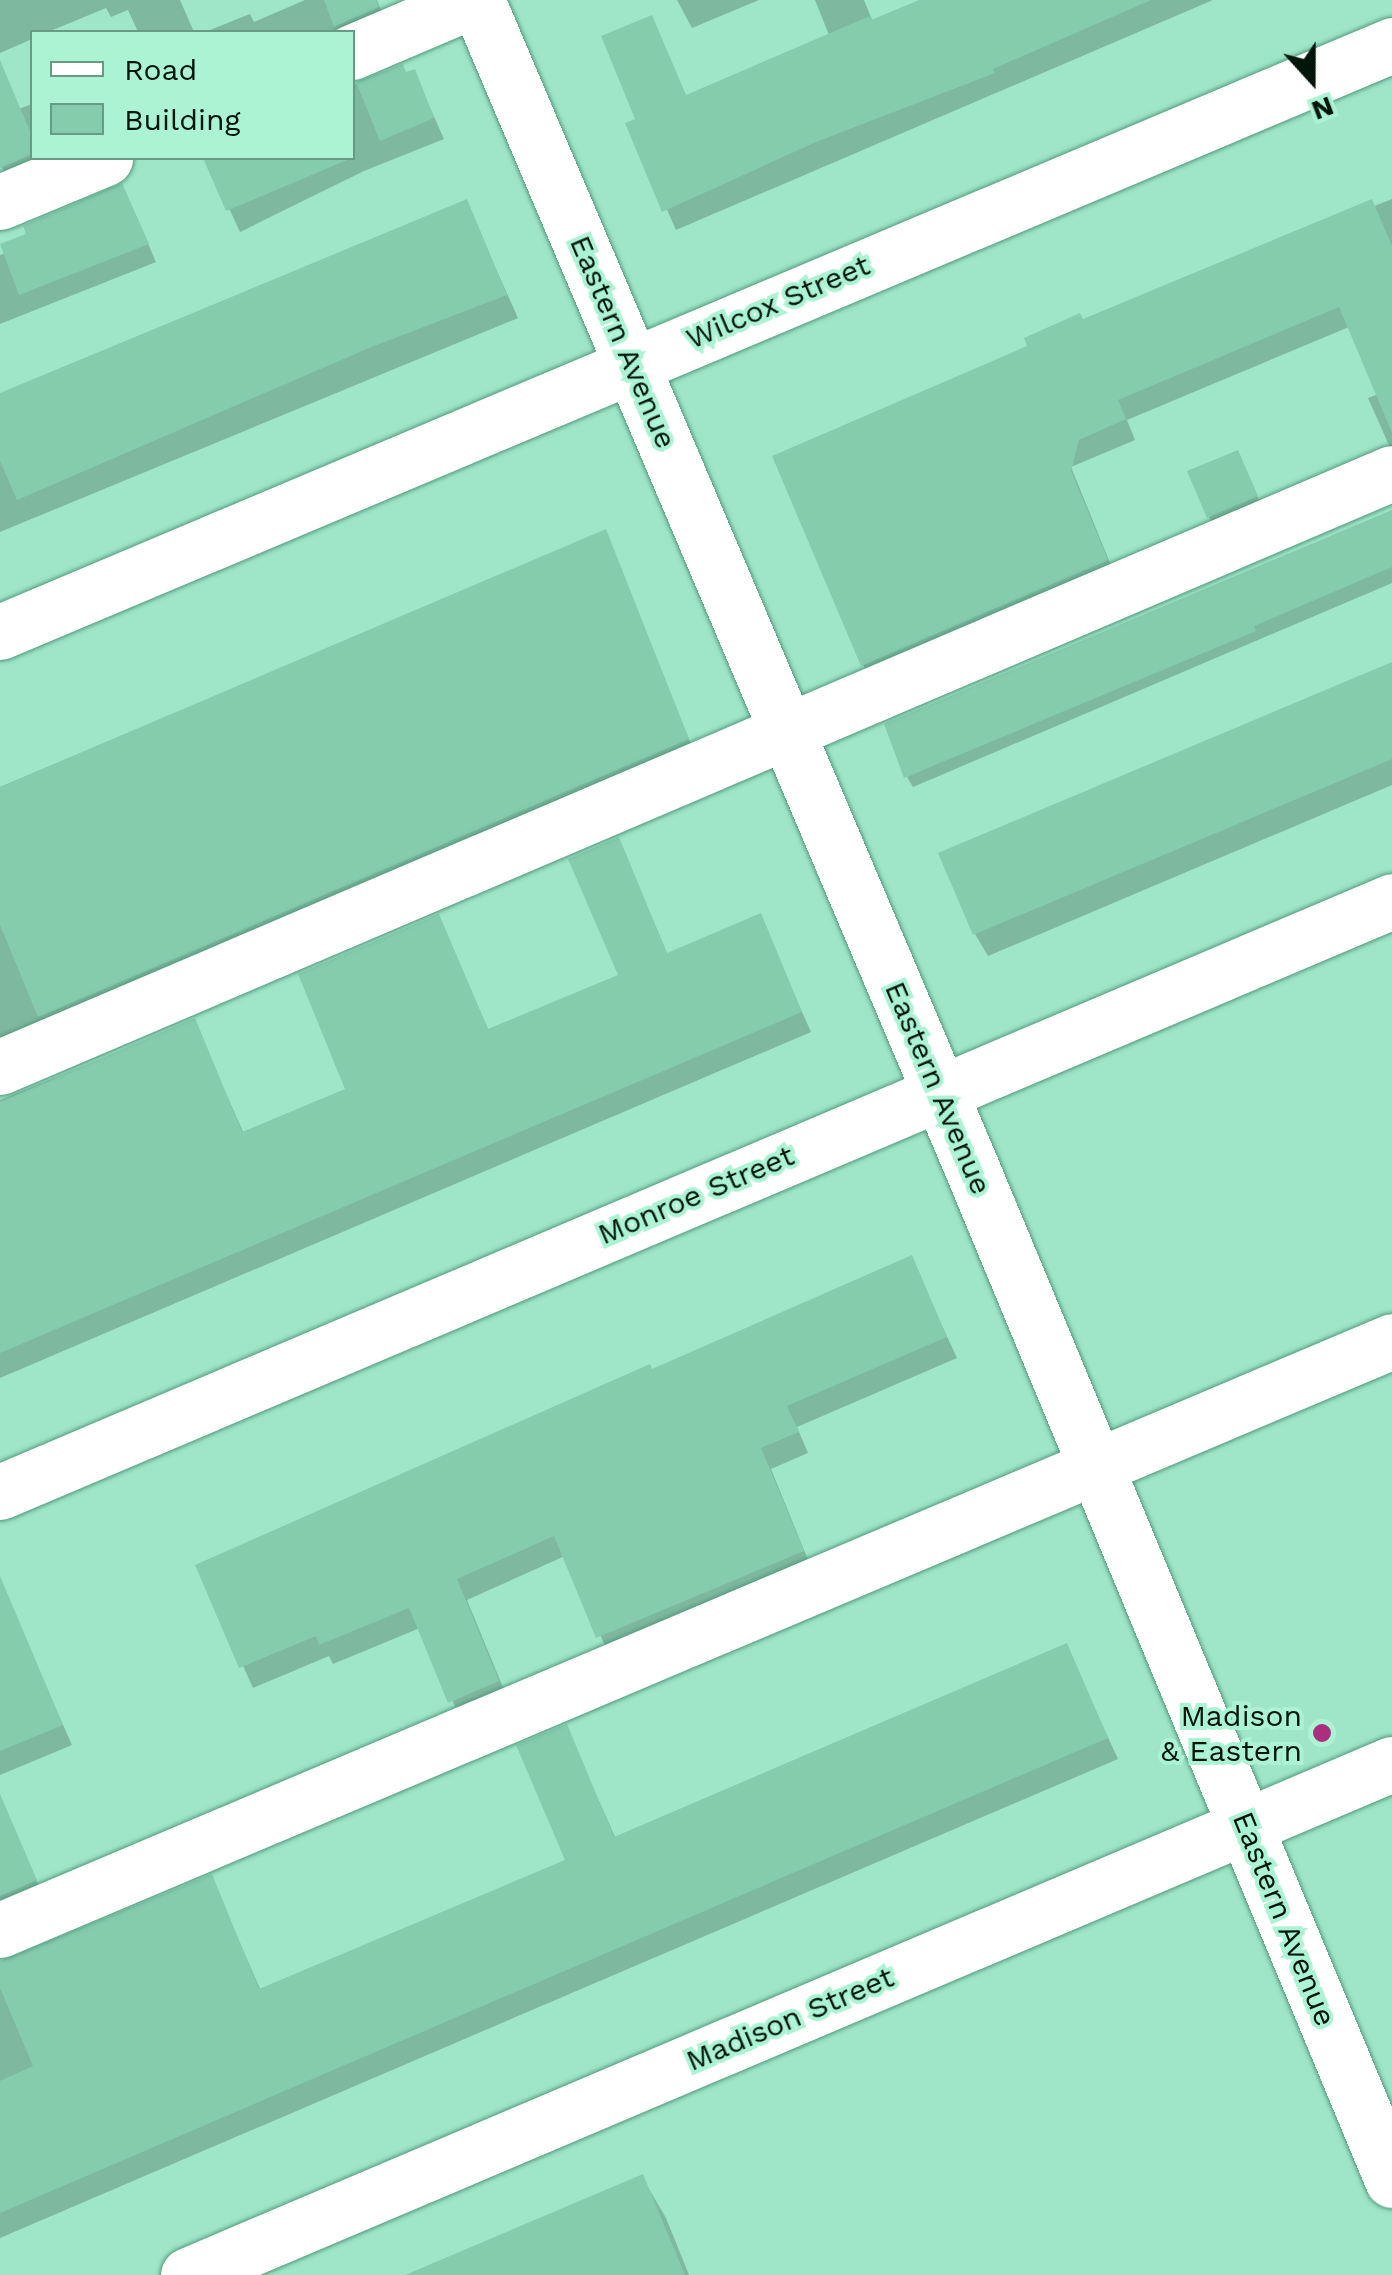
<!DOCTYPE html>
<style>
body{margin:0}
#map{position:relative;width:1392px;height:2275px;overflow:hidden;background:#9ee6c7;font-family:"Work Sans",sans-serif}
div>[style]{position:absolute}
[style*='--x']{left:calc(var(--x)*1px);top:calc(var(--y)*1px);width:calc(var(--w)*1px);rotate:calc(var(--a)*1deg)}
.shadow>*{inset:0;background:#0003}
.building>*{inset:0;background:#85ccad}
.roads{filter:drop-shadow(0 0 2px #52997c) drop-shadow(0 0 2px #52997c)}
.minor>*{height:55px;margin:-27.5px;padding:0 27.5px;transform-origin:27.5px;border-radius:27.5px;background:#fff}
.dots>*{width:28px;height:28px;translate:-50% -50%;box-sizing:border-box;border:5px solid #abf3d3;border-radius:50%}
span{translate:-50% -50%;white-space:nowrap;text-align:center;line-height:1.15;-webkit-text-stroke:8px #abf3d3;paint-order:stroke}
.street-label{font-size:30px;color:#00160b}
.poi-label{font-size:30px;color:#00160b}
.right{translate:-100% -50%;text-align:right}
.legend{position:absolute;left:30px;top:30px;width:325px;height:130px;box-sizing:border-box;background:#abf3d3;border:2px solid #679b83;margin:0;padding:12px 18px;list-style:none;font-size:30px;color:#00160b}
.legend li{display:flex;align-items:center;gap:20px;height:50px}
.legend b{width:50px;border:2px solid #679b83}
.north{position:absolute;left:1262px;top:30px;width:100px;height:100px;-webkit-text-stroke:8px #abf3d3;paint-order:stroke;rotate:159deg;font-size:28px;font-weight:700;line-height:40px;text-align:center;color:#00160b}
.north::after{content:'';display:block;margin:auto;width:35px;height:45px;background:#00160b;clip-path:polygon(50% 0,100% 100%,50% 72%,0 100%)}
</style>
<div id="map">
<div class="shadow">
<div style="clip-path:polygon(0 0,180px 0,194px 32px,138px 32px,128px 10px,111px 17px,106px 8px,48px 32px,32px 32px,32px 39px,0 53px)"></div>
<div style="clip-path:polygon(305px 0,377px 0,389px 29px,205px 32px,250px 14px,254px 22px)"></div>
<div style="clip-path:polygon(677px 0,759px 0,692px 28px)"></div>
<div style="clip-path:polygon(815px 0,864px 0,873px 22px,925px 0,1213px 0,676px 230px,629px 124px,638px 120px,650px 18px,687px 97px,829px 35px)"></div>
<div style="clip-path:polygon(402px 67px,406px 75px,414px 72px,444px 139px,364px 171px,240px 232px,206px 158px,352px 158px,352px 85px)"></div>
<div style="clip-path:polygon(32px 104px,32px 158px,56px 158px,8px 178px,0 164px,0 116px)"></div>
<div style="clip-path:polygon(1392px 199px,1392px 452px,1368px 398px,1378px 394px,1349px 327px,1127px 420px,1135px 440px,1071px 467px,1117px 580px,874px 684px,863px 665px,1083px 322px)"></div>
<div style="clip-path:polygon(466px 202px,518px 318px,0 532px,0 396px)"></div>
<div style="clip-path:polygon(134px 211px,156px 262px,0 324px,0 255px)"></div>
<div style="clip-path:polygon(1243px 463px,1262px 508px,1215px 528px,1209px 517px)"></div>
<div style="clip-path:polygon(1392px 512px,1392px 583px,913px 787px,907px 777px)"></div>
<div style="clip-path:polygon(605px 532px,697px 759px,0 1057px,0 787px)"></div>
<div style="clip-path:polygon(1392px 664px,1392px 785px,988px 956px,975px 934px)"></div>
<div style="clip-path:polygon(618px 840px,668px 955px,760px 917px,811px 1032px,0 1378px,0 1100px,194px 1021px,244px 1134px,349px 1091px,438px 917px,489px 1031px,621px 976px)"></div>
<div style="clip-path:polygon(911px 1259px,957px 1358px,797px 1427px,808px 1453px,771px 1469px,813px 1572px,610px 1657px,565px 1556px,467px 1600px,509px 1702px,462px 1722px,420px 1628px,333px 1664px,329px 1656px,253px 1688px,199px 1566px)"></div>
<div style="clip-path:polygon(20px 1628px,72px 1745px,0 1775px,0 1637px)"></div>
<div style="clip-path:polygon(1066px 1646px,1118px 1759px,0 2238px,0 1963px,211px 1877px,261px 1991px,568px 1861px,566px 1727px,616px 1839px)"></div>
<div style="clip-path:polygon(14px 1833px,46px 1901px,0 1924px,0 1839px)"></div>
<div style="clip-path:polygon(642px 2177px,666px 2218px,689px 2275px,412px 2275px)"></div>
</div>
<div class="building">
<div style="clip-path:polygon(324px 0,376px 0,379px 7px,334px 27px)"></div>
<div style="clip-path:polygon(919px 0,1151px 0,993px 69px,995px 73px,816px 142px,662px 212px,625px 123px,635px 119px,601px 36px,652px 15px,686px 95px,870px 16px,871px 20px)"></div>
<div style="clip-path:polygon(0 60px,32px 136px,32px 154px,0 168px)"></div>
<div style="clip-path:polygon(403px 64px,406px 72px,415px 69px,434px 118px,380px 141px,356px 82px)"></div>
<div style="clip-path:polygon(203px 158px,352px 158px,226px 211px)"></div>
<div style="clip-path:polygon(122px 183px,149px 244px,19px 295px,0 244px,26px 234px,23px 226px)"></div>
<div style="clip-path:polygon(467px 199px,507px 295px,369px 348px,17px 500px,0 461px,0 393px)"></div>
<div style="clip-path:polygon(1372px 199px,1392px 246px,1392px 433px,1339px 307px,1118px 400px,1126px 419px,1079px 440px,1071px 471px,1108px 560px,861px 666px,772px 456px,1027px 346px,1024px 338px,1080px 313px,1083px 319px)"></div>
<div style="clip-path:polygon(1238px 450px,1258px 496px,1207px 518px,1187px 471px)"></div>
<div style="clip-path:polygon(1392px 510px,1392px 567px,1254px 626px,1256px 631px,904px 778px,884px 724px)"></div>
<div style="clip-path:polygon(606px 529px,689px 739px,38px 1017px,0 925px,0 787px)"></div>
<div style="clip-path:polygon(1392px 662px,1392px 759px,973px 935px,938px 853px)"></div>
<div style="clip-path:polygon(619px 837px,667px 953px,761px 913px,802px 1012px,0 1353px,0 1102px,195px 1018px,242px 1132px,345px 1089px,298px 974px,439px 914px,488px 1029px,618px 975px,568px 859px)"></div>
<div style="clip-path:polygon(912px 1255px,947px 1337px,787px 1406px,799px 1432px,761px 1448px,804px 1551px,596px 1638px,554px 1536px,457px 1579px,499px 1681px,448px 1703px,409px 1608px,319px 1645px,316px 1636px,239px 1668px,195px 1565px,650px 1364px,652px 1369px)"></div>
<div style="clip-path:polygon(0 1576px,63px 1725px,0 1751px)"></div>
<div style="clip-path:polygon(1067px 1643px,1108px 1738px,0 2213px,0 2081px,33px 2066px,0 1988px,0 1961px,212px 1874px,259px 1989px,565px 1860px,516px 1745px,567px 1724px,614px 1837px)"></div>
<div style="clip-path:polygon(0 1794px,37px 1880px,0 1896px)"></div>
<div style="clip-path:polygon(643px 2174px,685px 2275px,405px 2275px)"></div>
</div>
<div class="roads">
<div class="minor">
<div style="--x:477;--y:0;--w:1266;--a:67.04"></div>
<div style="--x:971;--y:1166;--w:1098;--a:67.45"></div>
<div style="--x:352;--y:52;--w:133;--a:-23.1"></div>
<div style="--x:0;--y:202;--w:114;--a:-22.7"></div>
<div style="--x:0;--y:632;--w:1511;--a:-22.86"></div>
<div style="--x:0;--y:1067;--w:1513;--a:-23.11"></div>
<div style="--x:0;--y:1492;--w:1512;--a:-23"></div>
<div style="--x:0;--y:1930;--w:1511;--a:-22.93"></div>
<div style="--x:188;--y:2275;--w:1308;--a:-23"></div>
</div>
</div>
<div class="dots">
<div style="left:1322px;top:1733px;background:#ac2f7f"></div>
</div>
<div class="street-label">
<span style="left:778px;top:302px;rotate:-23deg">Wilcox Street</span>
<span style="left:623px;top:342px;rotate:67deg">Eastern Avenue</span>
<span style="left:938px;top:1088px;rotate:67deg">Eastern Avenue</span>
<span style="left:696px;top:1195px;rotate:-23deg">Monroe Street</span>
<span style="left:1284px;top:1919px;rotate:68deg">Eastern Avenue</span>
<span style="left:790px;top:2019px;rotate:-23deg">Madison Street</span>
</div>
<div class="poi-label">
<span class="right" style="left:1302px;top:1733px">Madison<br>&amp; Eastern</span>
</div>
<ul class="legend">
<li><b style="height:12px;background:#fff"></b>Road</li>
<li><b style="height:28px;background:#85ccad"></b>Building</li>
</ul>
<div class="north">N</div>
</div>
